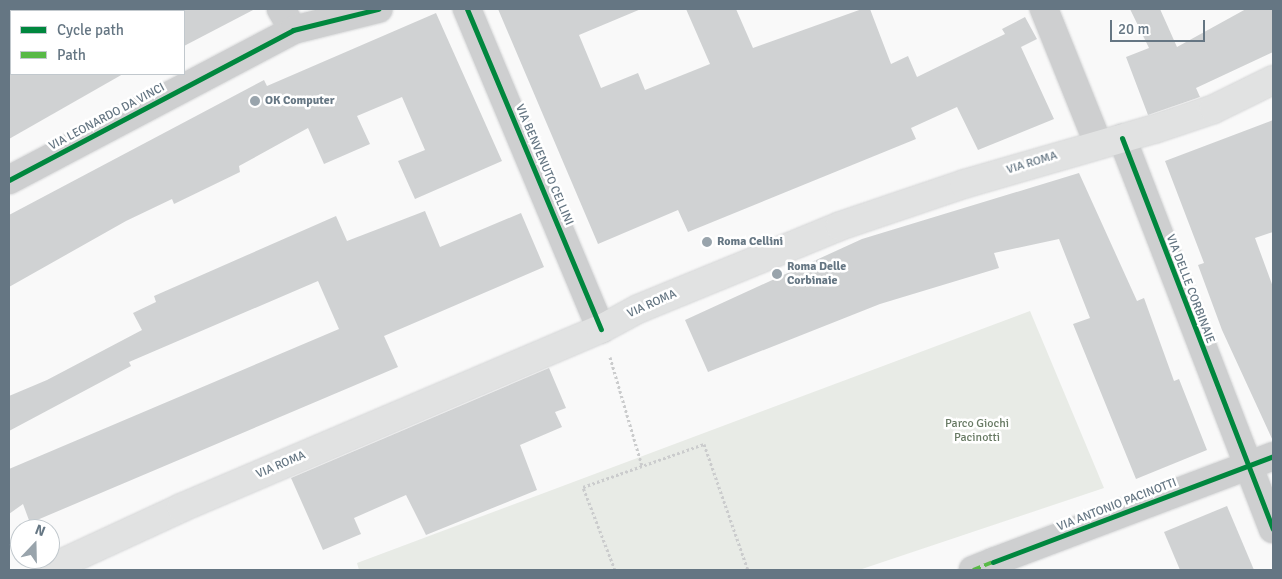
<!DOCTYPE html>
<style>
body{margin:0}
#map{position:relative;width:1282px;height:579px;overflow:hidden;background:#f9f9f9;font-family:Signika,sans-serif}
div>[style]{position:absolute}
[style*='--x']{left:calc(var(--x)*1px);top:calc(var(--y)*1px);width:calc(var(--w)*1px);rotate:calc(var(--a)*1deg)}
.green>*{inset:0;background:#e8ebe6}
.building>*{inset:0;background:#d0d2d3}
.path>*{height:3px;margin-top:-1.5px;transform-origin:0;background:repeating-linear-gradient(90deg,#cbcccd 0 2.5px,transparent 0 5px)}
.roads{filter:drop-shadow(0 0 1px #d5d6d7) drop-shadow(0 0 1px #d5d6d7)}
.pedestrian>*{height:28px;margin:-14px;padding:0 14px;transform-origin:14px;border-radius:14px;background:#cecfd0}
.minor>*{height:28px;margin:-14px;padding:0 14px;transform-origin:14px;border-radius:14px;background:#cecfd0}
.secondary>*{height:28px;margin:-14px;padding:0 14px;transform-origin:14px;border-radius:14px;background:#e1e2e2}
.quiet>*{height:4px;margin-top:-2px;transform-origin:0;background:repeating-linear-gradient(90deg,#58b947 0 8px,transparent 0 12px)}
.cycleway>*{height:5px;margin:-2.5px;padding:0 2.5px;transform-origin:2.5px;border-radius:2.5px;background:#00873e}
.dots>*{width:14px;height:14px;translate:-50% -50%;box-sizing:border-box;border:2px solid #fff;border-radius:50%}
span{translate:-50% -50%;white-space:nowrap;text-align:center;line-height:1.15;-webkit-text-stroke:5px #fff;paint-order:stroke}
.poi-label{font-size:12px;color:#657683;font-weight:700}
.left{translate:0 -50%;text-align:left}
.street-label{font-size:12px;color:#657683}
.park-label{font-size:12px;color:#687a64}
.frame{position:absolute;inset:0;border:10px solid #657683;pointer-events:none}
.legend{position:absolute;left:10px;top:10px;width:175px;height:65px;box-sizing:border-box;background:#fff;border:1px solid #c1c8cd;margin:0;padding:6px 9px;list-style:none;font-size:15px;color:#657683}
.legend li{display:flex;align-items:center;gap:10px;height:25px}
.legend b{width:25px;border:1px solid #c1c8cd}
.north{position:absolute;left:10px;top:519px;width:50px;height:50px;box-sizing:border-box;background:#fff;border:1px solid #c1c8cd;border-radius:50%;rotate:21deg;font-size:14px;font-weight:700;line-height:20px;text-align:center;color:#657683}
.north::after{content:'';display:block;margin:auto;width:18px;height:22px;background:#99a4ac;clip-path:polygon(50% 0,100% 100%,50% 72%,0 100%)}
.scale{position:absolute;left:1110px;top:20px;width:95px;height:22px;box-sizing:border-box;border:2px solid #657683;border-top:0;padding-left:6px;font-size:15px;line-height:18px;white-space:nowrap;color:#657683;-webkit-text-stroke:4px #fff;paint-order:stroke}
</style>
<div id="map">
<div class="green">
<div style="clip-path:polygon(1030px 311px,1104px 488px,859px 570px,359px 570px,357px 563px)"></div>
</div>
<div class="building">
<div style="clip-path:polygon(184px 9px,255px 9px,184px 46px)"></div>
<div style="clip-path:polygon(498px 9px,641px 9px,579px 35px,601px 88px,638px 73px,645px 90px,710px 64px,686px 9px,736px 9px,753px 48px,862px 9px,870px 9px,891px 64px,908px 56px,917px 77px,1005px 34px,1002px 29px,1025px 17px,1037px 39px,1021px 47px,1054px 119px,978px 150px,957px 107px,911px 128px,916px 139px,688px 232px,678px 210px,598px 244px)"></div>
<div style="clip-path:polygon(1130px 9px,1160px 9px,1177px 47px,1246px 9px,1273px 9px,1273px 52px,1196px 88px,1200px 97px,1148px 115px,1126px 57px,1149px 48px)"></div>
<div style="clip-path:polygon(436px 13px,502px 161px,415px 199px,398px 161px,425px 150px,402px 97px,357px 116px,370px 144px,324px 164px,308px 128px,239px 166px,240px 172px,174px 204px,172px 199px,126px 221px,9px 287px,9px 215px,264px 80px,267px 86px)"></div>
<div style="clip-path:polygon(9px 74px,123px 74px,9px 139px)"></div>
<div style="clip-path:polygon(1273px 120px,1273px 232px,1255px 238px,1273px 287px,1273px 441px,1222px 330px,1198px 265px,1204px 263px,1165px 161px)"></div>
<div style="clip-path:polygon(1079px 173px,1137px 301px,1144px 298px,1174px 381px,1179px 379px,1207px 450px,1136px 479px,1073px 324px,1090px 318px,1059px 239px,994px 253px,999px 268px,880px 304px,708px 372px,685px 320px,862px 239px)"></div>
<div style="clip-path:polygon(425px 211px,440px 247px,521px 213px,544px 267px,384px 336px,398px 367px,30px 523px,23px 504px,9px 514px,9px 469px,339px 329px,318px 281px,129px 362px,131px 366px,9px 431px,9px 396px,47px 380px,142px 330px,133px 313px,156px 302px,154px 296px,336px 216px,347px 241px)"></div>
<div style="clip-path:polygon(549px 368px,566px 408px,555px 412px,562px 427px,520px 445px,537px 490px,426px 535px,406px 495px,354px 518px,361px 534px,323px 550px,291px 478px)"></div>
<div style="clip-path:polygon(1227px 506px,1254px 570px,1180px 570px,1164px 532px)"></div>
</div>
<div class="path">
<div style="--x:610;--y:357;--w:114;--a:73.6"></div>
<div style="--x:615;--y:570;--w:89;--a:-111.1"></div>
<div style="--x:583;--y:487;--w:128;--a:-19.6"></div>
<div style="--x:704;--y:444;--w:133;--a:70.8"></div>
</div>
<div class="roads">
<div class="pedestrian">
<div style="--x:973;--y:570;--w:22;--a:-22"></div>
</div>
<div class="minor">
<div style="--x:281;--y:9;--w:24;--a:60"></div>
<div style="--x:467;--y:9;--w:347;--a:67.3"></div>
<div style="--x:1044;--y:9;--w:144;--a:68.1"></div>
<div style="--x:1122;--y:138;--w:419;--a:68.9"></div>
<div style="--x:9;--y:180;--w:321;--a:-27.8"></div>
<div style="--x:293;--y:30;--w:88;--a:-13.9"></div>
<div style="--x:993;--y:562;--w:299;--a:-20.7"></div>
</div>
<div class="secondary">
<div style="--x:47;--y:570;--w:148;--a:-24.8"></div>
<div style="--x:181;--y:508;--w:457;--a:-23.1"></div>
<div style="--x:601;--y:329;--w:42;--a:-28.4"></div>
<div style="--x:638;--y:309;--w:218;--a:-22.3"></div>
<div style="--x:840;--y:226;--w:131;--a:-18.7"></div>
<div style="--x:964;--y:184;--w:199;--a:-16.1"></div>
<div style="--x:1155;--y:129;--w:62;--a:-18.7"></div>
<div style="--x:1214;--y:109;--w:66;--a:-26.2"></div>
</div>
</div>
<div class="quiet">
<div style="--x:973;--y:570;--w:22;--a:-22"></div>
</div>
<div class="cycleway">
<div style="--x:467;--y:9;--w:347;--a:67.3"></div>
<div style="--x:1122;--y:138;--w:419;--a:68.9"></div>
<div style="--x:9;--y:180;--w:321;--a:-27.8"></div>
<div style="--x:293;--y:30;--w:88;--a:-13.9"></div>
<div style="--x:993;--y:562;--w:299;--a:-20.7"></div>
</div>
<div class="dots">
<div style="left:255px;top:101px;background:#99a4ac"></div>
<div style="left:707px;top:242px;background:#99a4ac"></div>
<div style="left:777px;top:274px;background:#99a4ac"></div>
</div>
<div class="poi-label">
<span class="left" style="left:265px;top:101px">OK Computer</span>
<span class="left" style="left:717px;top:242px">Roma Cellini</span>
<span class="left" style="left:787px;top:274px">Roma Delle<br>Corbinaie</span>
</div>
<div class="street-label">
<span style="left:107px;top:117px;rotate:-28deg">VIA LEONARDO DA VINCI</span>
<span style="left:1032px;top:163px;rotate:-17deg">VIA ROMA</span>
<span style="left:544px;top:165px;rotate:67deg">VIA BENVENUTO CELLINI</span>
<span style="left:1190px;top:289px;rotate:69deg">VIA DELLE CORBINAIE</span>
<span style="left:652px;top:304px;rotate:-24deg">VIA ROMA</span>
<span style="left:281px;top:465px;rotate:-23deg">VIA ROMA</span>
<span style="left:1117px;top:505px;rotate:-21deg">VIA ANTONIO PACINOTTI</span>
</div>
<div class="park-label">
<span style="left:977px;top:431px">Parco Giochi<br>Pacinotti</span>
</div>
<div class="frame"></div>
<ul class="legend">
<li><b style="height:6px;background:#00873e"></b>Cycle path</li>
<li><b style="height:6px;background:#58b947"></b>Path</li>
</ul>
<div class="north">N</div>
<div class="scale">20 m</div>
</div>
